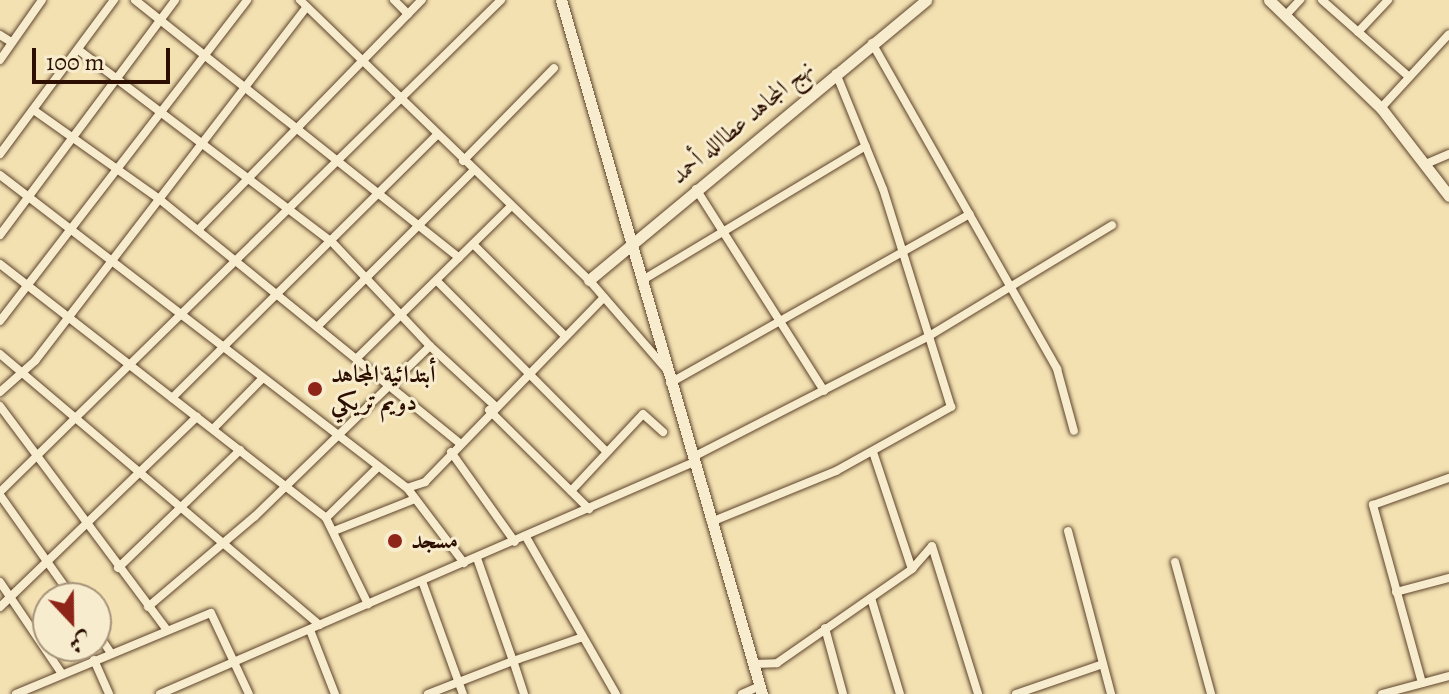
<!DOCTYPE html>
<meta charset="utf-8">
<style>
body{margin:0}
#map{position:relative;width:1449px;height:694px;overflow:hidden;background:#f3e1b2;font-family:Alegreya,Amiri,serif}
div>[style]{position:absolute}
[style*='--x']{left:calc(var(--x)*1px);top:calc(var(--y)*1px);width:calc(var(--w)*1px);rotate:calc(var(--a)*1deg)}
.roads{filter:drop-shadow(0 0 2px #5e442c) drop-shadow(0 0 2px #5e442c)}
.street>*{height:8px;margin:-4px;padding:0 4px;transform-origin:4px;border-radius:4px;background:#f7eccd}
.secondary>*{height:11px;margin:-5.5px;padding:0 5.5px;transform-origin:5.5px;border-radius:5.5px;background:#f7eccd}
.dots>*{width:22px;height:22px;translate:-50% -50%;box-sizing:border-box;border:4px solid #f7eccd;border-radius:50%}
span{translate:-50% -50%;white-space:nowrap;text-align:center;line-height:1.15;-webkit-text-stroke:6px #f7eccd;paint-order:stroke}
.street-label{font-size:24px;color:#2c0f00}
.poi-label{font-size:24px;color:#2c0f00;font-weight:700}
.left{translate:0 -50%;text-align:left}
.north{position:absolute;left:32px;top:582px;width:80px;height:80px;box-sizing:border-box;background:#f7eccd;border:2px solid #a6947b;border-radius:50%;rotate:158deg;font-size:22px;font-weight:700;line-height:32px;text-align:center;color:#2c0f00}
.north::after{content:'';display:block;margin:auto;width:28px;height:36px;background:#8f2418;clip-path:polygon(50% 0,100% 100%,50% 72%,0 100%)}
.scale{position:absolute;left:32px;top:48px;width:138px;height:36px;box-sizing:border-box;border:4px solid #2c0f00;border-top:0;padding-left:10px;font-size:24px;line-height:28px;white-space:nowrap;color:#2c0f00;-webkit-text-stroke:6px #f7eccd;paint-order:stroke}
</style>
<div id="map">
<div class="roads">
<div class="street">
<div style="--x:135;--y:0;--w:414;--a:38.5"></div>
<div style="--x:300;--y:0;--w:402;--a:44.1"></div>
<div style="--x:589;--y:280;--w:118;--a:49.1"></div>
<div style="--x:394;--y:0;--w:20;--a:45"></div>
<div style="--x:1322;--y:0;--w:116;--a:41.5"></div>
<div style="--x:1286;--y:15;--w:21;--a:-47"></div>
<div style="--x:1358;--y:32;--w:44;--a:-46.8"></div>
<div style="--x:0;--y:35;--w:13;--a:32"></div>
<div style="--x:872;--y:43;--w:375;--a:60.4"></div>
<div style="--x:1057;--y:369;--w:64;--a:74.7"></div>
<div style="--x:80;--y:51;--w:316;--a:37.2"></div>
<div style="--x:332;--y:242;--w:143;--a:46.7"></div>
<div style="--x:430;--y:346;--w:245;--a:135.8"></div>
<div style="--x:254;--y:517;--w:139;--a:139.7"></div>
<div style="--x:0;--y:60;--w:73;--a:-55"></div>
<div style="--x:1381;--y:108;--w:100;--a:-47.4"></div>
<div style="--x:35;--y:111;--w:151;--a:35.3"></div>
<div style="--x:158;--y:198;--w:389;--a:39.1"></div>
<div style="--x:0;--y:154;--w:192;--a:-53.5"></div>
<div style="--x:463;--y:161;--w:130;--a:-45.6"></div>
<div style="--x:1428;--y:163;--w:23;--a:-23"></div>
<div style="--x:0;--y:175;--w:513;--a:37.56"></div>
<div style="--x:407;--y:488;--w:19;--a:-18"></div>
<div style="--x:425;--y:482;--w:257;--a:-45.9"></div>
<div style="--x:696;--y:189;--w:239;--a:57.6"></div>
<div style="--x:198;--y:230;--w:321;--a:-45.8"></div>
<div style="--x:0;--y:235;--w:293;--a:-53.3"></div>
<div style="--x:473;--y:244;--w:130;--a:45"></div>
<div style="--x:0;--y:264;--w:413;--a:37.9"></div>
<div style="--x:326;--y:518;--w:96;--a:64"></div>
<div style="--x:437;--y:281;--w:241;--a:45.2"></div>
<div style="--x:641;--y:281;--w:262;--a:-31"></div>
<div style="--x:0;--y:321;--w:405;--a:-52.4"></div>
<div style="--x:317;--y:327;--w:221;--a:-45"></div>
<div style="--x:430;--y:346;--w:87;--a:42.7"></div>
<div style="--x:0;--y:354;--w:419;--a:40.3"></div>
<div style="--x:357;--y:358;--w:215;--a:-44.6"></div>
<div style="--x:670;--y:383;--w:344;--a:-29.4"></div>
<div style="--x:0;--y:392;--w:47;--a:-41.5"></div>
<div style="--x:35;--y:361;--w:446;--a:-52.5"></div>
<div style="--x:172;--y:398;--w:372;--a:-44.8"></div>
<div style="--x:0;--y:406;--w:279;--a:53.3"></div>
<div style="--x:489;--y:410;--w:141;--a:44.7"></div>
<div style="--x:213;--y:429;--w:71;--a:-45.6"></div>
<div style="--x:451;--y:452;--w:110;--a:54.6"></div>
<div style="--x:873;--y:452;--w:123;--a:71.6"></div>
<div style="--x:693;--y:457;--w:265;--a:-27.1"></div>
<div style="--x:929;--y:336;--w:214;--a:-31.2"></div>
<div style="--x:408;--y:489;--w:93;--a:52.9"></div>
<div style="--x:571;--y:491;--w:105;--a:-46.9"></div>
<div style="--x:643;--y:414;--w:27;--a:42"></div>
<div style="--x:0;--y:492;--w:702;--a:-44.48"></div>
<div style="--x:0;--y:495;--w:126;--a:54.7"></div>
<div style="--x:326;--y:518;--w:73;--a:-44.4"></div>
<div style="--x:711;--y:522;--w:135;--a:-22.2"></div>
<div style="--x:836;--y:471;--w:132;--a:-29.1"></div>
<div style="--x:951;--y:407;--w:228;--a:-107.3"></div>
<div style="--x:883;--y:189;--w:125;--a:-112.1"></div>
<div style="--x:334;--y:531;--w:87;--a:-21.6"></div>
<div style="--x:1068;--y:531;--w:169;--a:75.2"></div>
<div style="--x:526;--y:537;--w:181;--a:60.2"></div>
<div style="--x:1175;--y:562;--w:137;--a:74.7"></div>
<div style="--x:118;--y:568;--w:170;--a:-44"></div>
<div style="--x:422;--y:581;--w:120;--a:70.1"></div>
<div style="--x:0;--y:582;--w:111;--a:56"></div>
<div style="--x:1396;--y:592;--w:55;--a:-14.8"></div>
<div style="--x:871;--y:598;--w:100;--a:73.2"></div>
<div style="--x:0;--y:607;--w:274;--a:-44"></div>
<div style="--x:825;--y:628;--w:68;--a:74.7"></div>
<div style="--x:310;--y:630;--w:69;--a:68.7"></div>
<div style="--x:96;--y:631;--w:27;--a:56"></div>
<div style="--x:94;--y:660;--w:37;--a:66"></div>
<div style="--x:753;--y:664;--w:24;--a:-2"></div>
<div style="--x:777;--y:663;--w:165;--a:-34.8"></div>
<div style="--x:912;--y:569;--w:30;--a:-49"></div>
<div style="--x:932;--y:546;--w:155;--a:72.7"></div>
<div style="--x:1422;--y:683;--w:185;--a:-105.4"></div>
<div style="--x:1373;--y:505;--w:81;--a:-19.6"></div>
<div style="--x:16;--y:694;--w:211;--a:-22.6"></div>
<div style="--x:211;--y:613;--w:89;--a:64.9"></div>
<div style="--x:160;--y:694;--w:582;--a:-23.48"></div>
<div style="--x:428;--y:694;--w:91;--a:-21.2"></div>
<div style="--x:513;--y:661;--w:109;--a:-109.3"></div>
<div style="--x:524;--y:694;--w:35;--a:-108"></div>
<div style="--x:513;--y:661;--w:74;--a:-18.9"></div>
<div style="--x:742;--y:694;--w:20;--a:-24"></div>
<div style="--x:1016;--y:694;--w:92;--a:-19"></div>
<div style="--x:1382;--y:694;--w:69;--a:-15"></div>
</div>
<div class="secondary">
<div style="--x:561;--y:0;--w:723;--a:73.85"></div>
<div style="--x:1269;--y:0;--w:156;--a:44"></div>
<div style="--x:1381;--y:108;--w:111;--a:52.3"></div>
<div style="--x:589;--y:280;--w:438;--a:-39.7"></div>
</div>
</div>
<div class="dots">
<div style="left:315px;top:389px;background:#8f2418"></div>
<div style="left:395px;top:541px;background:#8f2418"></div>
</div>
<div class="street-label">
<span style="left:742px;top:122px;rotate:-40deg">نهج المجاهد عطاالله أحمد</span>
</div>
<div class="poi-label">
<span class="left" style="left:331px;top:389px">أبتدائية المجاهد<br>دويم تريكي</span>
<span class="left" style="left:411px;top:541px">مسجد</span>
</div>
<div class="north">ش</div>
<div class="scale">100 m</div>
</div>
